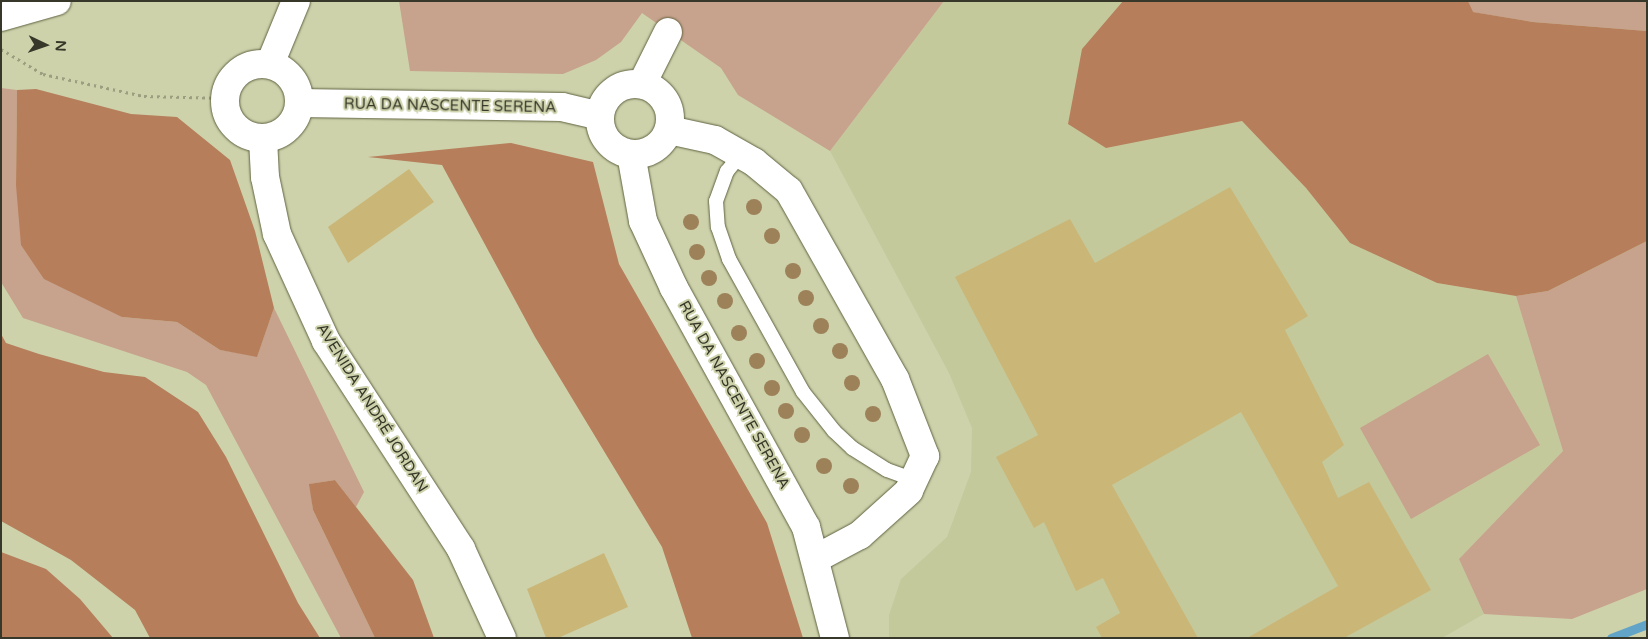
<!DOCTYPE html>
<meta charset="utf-8">
<style>
body{margin:0}
#map{position:relative;width:1648px;height:639px;overflow:hidden;background:#cdd2ab;font-family:"Varela Round",sans-serif}
div>[style]{position:absolute}
[style*='--x']{left:calc(var(--x)*1px);top:calc(var(--y)*1px);width:calc(var(--w)*1px);rotate:calc(var(--a)*1deg)}
.built>*{inset:0;background:#c4c99b}
.green>*{inset:0;background:#c7a28c}
.forest>*{inset:0;background:#b67e5b}
.stream>*{height:9px;margin:-4.5px;padding:0 4.5px;transform-origin:4.5px;border-radius:4.5px;background:#62a4c7}
.building>*{inset:0;background:#cab778}
.path>*{height:3px;margin-top:-1.5px;transform-origin:0;background:repeating-linear-gradient(90deg,#9b9f80 0 2.5px,transparent 0 6.5px)}
.roads{filter:drop-shadow(0 0 1px #606340) drop-shadow(0 0 1px #606340)}
.lane>*{height:14px;margin:-7px;padding:0 7px;transform-origin:7px;border-radius:7px;background:#fff}
.street>*{height:28px;margin:-14px;padding:0 14px;transform-origin:14px;border-radius:14px;background:#fff}
.street>.ring{margin:-14px;padding:0;box-sizing:content-box;background:none;border:28px solid #fff;border-radius:50%}
.trees>*{width:16px;height:16px;margin:-8px;border-radius:50%;background:#9d8159}
span{translate:-50% -50%;white-space:nowrap;text-align:center;line-height:1.15;-webkit-text-stroke:4px #cdd2ab;paint-order:stroke}
.street-label{font-size:15px;color:#373829}
.frame{position:absolute;inset:0;border:2px solid #373829;pointer-events:none}
.north{position:absolute;left:20px;top:20px;width:50px;height:50px;-webkit-text-stroke:4px #cdd2ab;paint-order:stroke;rotate:93deg;font-size:14px;font-weight:700;line-height:20px;text-align:center;color:#373829}
.north::after{content:'';display:block;margin:auto;width:18px;height:22px;background:#373829;clip-path:polygon(50% 0,100% 100%,50% 72%,0 100%)}
</style>
<div id="map">
<div class="built">
<div style="clip-path:polygon(944px 1px,1123px 1px,1082px 49px,1181px 132px,1242px 121px,1306px 188px,1350px 243px,1436px 283px,1516px 296px,1563px 451px,1460px 558px,1484px 614px,1442px 638px,889px 638px,889px 615px,901px 579px,947px 537px,971px 472px,972px 428px,949px 373px,830px 151px)"></div>
</div>
<div class="green">
<div style="clip-path:polygon(399px 1px,944px 1px,830px 151px,738px 95px,721px 68px,642px 13px,621px 42px,596px 60px,563px 74px,410px 71px)"></div>
<div style="clip-path:polygon(1468px 1px,1647px 1px,1647px 31px,1533px 22px,1472px 12px)"></div>
<div style="clip-path:polygon(1px 88px,17px 90px,16px 185px,122px 317px,177px 322px,220px 350px,257px 356px,274px 308px,364px 492px,356px 507px,335px 480px,310px 484px,313px 510px,375px 638px,341px 638px,206px 385px,187px 372px,23px 318px,1px 282px)"></div>
<div style="clip-path:polygon(1647px 241px,1647px 589px,1572px 619px,1484px 614px,1459px 559px,1563px 451px,1516px 296px,1548px 291px)"></div>
<div style="clip-path:polygon(1488px 354px,1540px 445px,1411px 519px,1360px 428px)"></div>
</div>
<div class="forest">
<div style="clip-path:polygon(1123px 1px,1468px 1px,1473px 12px,1533px 22px,1647px 31px,1647px 241px,1548px 291px,1516px 296px,1437px 283px,1350px 243px,1306px 188px,1242px 121px,1106px 148px,1068px 124px,1082px 49px)"></div>
<div style="clip-path:polygon(36px 89px,131px 114px,177px 117px,230px 160px,255px 231px,274px 308px,257px 357px,220px 350px,177px 322px,122px 317px,44px 279px,21px 245px,16px 185px,17px 90px)"></div>
<div style="clip-path:polygon(511px 143px,593px 162px,619px 264px,767px 523px,803px 638px,692px 638px,662px 547px,535px 337px,442px 165px,368px 157px)"></div>
<div style="clip-path:polygon(1px 334px,6px 343px,39px 354px,104px 372px,145px 377px,198px 412px,226px 457px,298px 603px,320px 638px,150px 638px,135px 610px,71px 560px,1px 521px)"></div>
<div style="clip-path:polygon(335px 480px,413px 580px,434px 638px,375px 638px,313px 510px,309px 484px)"></div>
<div style="clip-path:polygon(1px 552px,46px 569px,80px 599px,113px 638px,1px 638px)"></div>
</div>
<div class="stream">
<div style="--x:1611;--y:638;--w:39;--a:-21"></div>
</div>
<div class="building">
<div style="clip-path:polygon(409px 169px,434px 202px,348px 263px,328px 227px)"></div>
<div style="clip-path:polygon(1230px 187px,1308px 316px,1285px 330px,1344px 445px,1322px 462px,1338px 498px,1369px 482px,1431px 590px,1344px 638px,1247px 638px,1338px 586px,1241px 412px,1112px 485px,1198px 638px,1102px 638px,1096px 627px,1120px 613px,1103px 578px,1076px 591px,1044px 522px,1034px 528px,996px 457px,1038px 435px,955px 277px,1070px 219px,1095px 263px)"></div>
<div style="clip-path:polygon(604px 553px,628px 607px,558px 638px,546px 638px,527px 589px)"></div>
</div>
<div class="path">
<div style="--x:1;--y:49;--w:49;--a:30.8"></div>
<div style="--x:43;--y:74;--w:103;--a:12.3"></div>
<div style="--x:144;--y:96;--w:81;--a:1.4"></div>
</div>
<div class="roads">
<div class="lane">
<div style="--x:741;--y:154;--w:22;--a:129"></div>
<div style="--x:727;--y:171;--w:32;--a:110"></div>
<div style="--x:716;--y:201;--w:26;--a:86"></div>
<div style="--x:718;--y:227;--w:34;--a:71"></div>
<div style="--x:729;--y:259;--w:152;--a:60.9"></div>
<div style="--x:803;--y:392;--w:50;--a:51.5"></div>
<div style="--x:834;--y:431;--w:25;--a:43"></div>
<div style="--x:852;--y:448;--w:41;--a:32.2"></div>
<div style="--x:887;--y:470;--w:29;--a:20"></div>
</div>
<div class="street">
<div style="--x:1;--y:17;--w:58;--a:-15.9"></div>
<div class="ring" style="left:225px;top:64px;width:46px;height:46px"></div>
<div style="--x:270;--y:64;--w:68;--a:-67.6"></div>
<div class="ring" style="left:600px;top:84px;width:42px;height:42px"></div>
<div style="--x:642;--y:84;--w:58;--a:-63.4"></div>
<div style="--x:300;--y:103;--w:262;--a:0.9"></div>
<div style="--x:562;--y:107;--w:39;--a:13"></div>
<div style="--x:669;--y:130;--w:47;--a:12.3"></div>
<div style="--x:715;--y:140;--w:45;--a:29.4"></div>
<div style="--x:754;--y:162;--w:45;--a:39.6"></div>
<div style="--x:789;--y:191;--w:216;--a:60.6"></div>
<div style="--x:895;--y:379;--w:83;--a:68.7"></div>
<div style="--x:925;--y:456;--w:38;--a:115"></div>
<div style="--x:909;--y:491;--w:66;--a:138.1"></div>
<div style="--x:860;--y:535;--w:51;--a:151.9"></div>
<div style="--x:263;--y:139;--w:38;--a:87"></div>
<div style="--x:265;--y:177;--w:58;--a:78.1"></div>
<div style="--x:277;--y:234;--w:118;--a:65.4"></div>
<div style="--x:326;--y:341;--w:248;--a:57"></div>
<div style="--x:461;--y:549;--w:98;--a:65.3"></div>
<div style="--x:631;--y:154;--w:68;--a:79.8"></div>
<div style="--x:643;--y:221;--w:74;--a:65.2"></div>
<div style="--x:674;--y:288;--w:273;--a:61.1"></div>
<div style="--x:806;--y:527;--w:115;--a:75.4"></div>
</div>
</div>
<div class="trees">
<div style="left:754px;top:207px"></div>
<div style="left:691px;top:222px"></div>
<div style="left:772px;top:236px"></div>
<div style="left:697px;top:252px"></div>
<div style="left:793px;top:271px"></div>
<div style="left:709px;top:278px"></div>
<div style="left:806px;top:298px"></div>
<div style="left:725px;top:301px"></div>
<div style="left:821px;top:326px"></div>
<div style="left:739px;top:333px"></div>
<div style="left:840px;top:351px"></div>
<div style="left:757px;top:361px"></div>
<div style="left:852px;top:383px"></div>
<div style="left:772px;top:388px"></div>
<div style="left:786px;top:411px"></div>
<div style="left:873px;top:414px"></div>
<div style="left:802px;top:435px"></div>
<div style="left:824px;top:466px"></div>
<div style="left:851px;top:486px"></div>
</div>
<div class="street-label">
<span style="left:450px;top:106px;rotate:1deg">RUA DA NASCENTE SERENA</span>
<span style="left:734px;top:395px;rotate:61deg">RUA DA NASCENTE SERENA</span>
<span style="left:372px;top:408px;rotate:58deg">AVENIDA ANDRÉ JORDAN</span>
</div>
<div class="frame"></div>
<div class="north">N</div>
</div>
